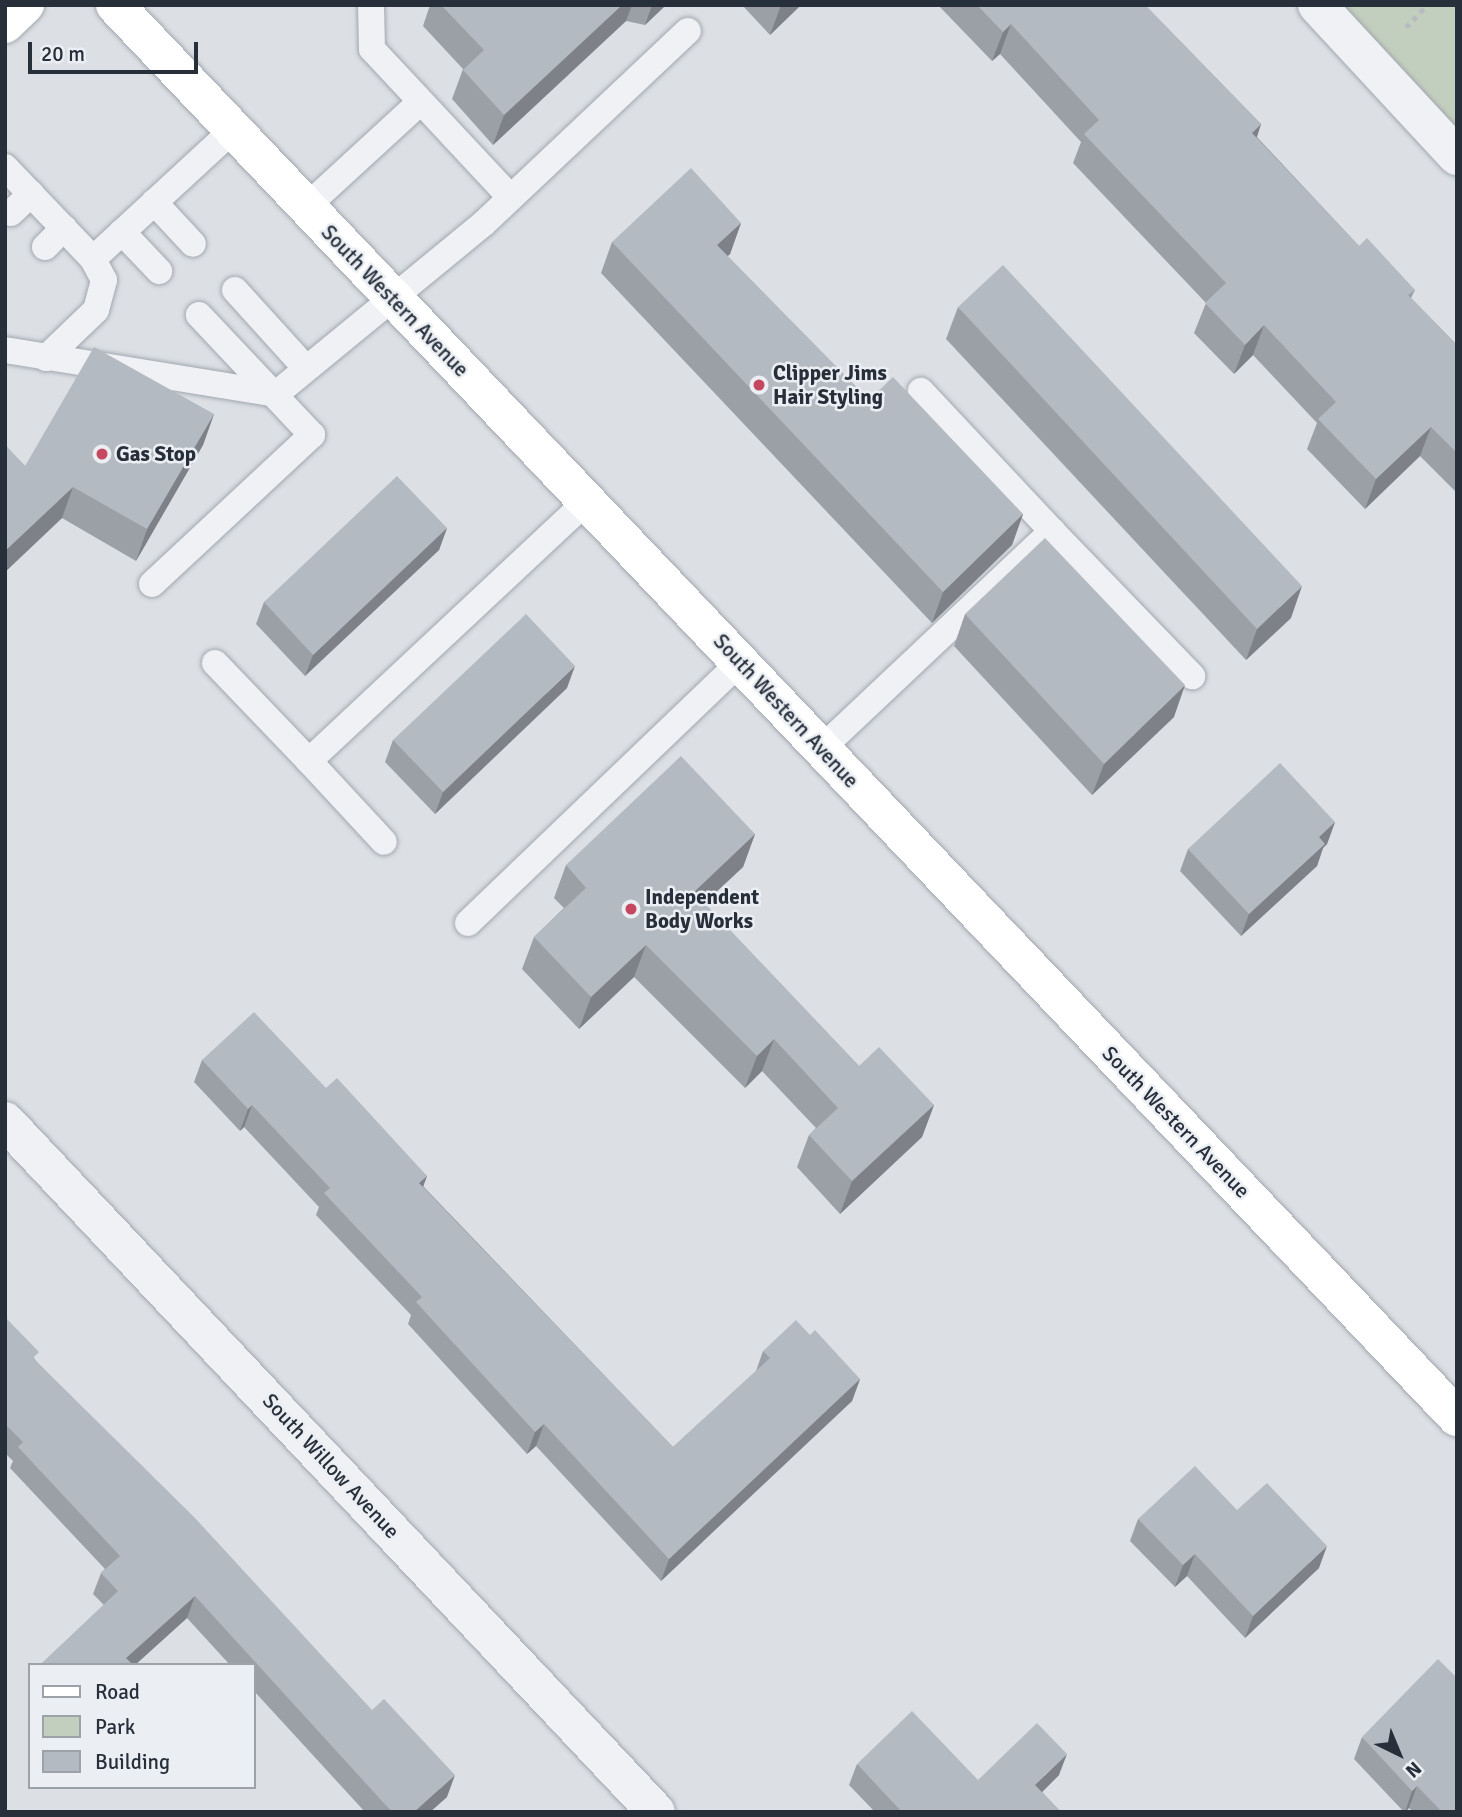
<!DOCTYPE html>
<style>
body{margin:0}
#map{position:relative;width:1462px;height:1817px;overflow:hidden;background:#dce0e5;font-family:Signika,sans-serif}
div>[style]{position:absolute}
[style*='--x']{left:calc(var(--x)*1px);top:calc(var(--y)*1px);width:calc(var(--w)*1px);rotate:calc(var(--a)*1deg)}
.green>*{inset:0;background:#c3cfbe}
.path>*{height:4.5px;margin-top:-2.25px;transform-origin:0;background:repeating-linear-gradient(90deg,#b7bbc0 0 5px,transparent 0 10px)}
.roads{filter:drop-shadow(0 0 2px #a2a7af) drop-shadow(0 0 2px #a2a7af)}
.lane>*{height:26px;margin:-13px;padding:0 13px;transform-origin:13px;border-radius:13px;background:#eff1f4}
.street>*{height:38px;margin:-19px;padding:0 19px;transform-origin:19px;border-radius:19px;background:#eff1f4}
.secondary>*{height:38px;margin:-19px;padding:0 19px;transform-origin:19px;border-radius:19px;background:#fff}
.primary>*{height:38px;margin:-19px;padding:0 19px;transform-origin:19px;border-radius:19px;background:#fff}
.wall>*{inset:0;background:#9ba0a7}
.shaded-wall>*{inset:0;background:#7e8288}
.building>*{inset:0;background:#b4bac2}
.dots>*{width:19px;height:19px;translate:-50% -50%;box-sizing:border-box;border:4px solid #ebeff3;border-radius:50%}
span{translate:-50% -50%;white-space:nowrap;text-align:center;line-height:1.15;-webkit-text-stroke:5px #ebeff3;paint-order:stroke}
.street-label{font-size:21px;color:#272f3b}
.poi-label{font-size:21px;color:#272f3b;font-weight:700}
.left{translate:0 -50%;text-align:left}
.frame{position:absolute;inset:0;border:7px solid #272f3b;pointer-events:none}
.legend{position:absolute;left:28px;top:1663px;width:228px;height:126px;box-sizing:border-box;background:#ebeff3;border:2px solid #9da2a9;margin:0;padding:9px 12px;list-style:none;font-size:21px;color:#272f3b}
.legend li{display:flex;align-items:center;gap:14px;height:35px}
.legend b{width:35px;border:2px solid #9da2a9}
.north{position:absolute;left:1364px;top:1719px;width:70px;height:70px;-webkit-text-stroke:5px #ebeff3;paint-order:stroke;rotate:137deg;font-size:19px;font-weight:700;line-height:28px;text-align:center;color:#272f3b}
.north::after{content:'';display:block;margin:auto;width:24px;height:32px;background:#272f3b;clip-path:polygon(50% 0,100% 100%,50% 72%,0 100%)}
.scale{position:absolute;left:28px;top:42px;width:170px;height:32px;box-sizing:border-box;border:4px solid #272f3b;border-top:0;padding-left:9px;font-size:21px;line-height:24px;white-space:nowrap;color:#272f3b;-webkit-text-stroke:5px #ebeff3;paint-order:stroke}
</style>
<div id="map">
<div class="green">
<div style="clip-path:polygon(1317px 5px,1457px 5px,1457px 156px)"></div>
</div>
<div class="path">
<div style="--x:1406;--y:27;--w:30;--a:-46"></div>
</div>
<div class="roads">
<div class="lane">
<div style="--x:371;--y:5;--w:44;--a:88.7"></div>
<div style="--x:372;--y:49;--w:202;--a:47"></div>
<div style="--x:5;--y:167;--w:127;--a:46.3"></div>
<div style="--x:93;--y:259;--w:190;--a:-42.7"></div>
<div style="--x:154;--y:202;--w:57;--a:47.1"></div>
<div style="--x:305;--y:208;--w:155;--a:-42.6"></div>
<div style="--x:11;--y:213;--w:28;--a:-44"></div>
<div style="--x:122;--y:232;--w:54;--a:46.5"></div>
<div style="--x:45;--y:247;--w:27;--a:-45"></div>
<div style="--x:235;--y:290;--w:103;--a:47.8"></div>
<div style="--x:5;--y:350;--w:275;--a:9.2"></div>
<div style="--x:46;--y:358;--w:69;--a:-43.8"></div>
<div style="--x:96;--y:310;--w:31;--a:-75"></div>
<div style="--x:104;--y:280;--w:24;--a:-118"></div>
<div style="--x:276;--y:394;--w:269;--a:-39.4"></div>
<div style="--x:484;--y:223;--w:280;--a:-43.3"></div>
<div style="--x:1052;--y:531;--w:202;--a:46"></div>
<div style="--x:152;--y:584;--w:219;--a:-43"></div>
<div style="--x:312;--y:435;--w:165;--a:-133.3"></div>
<div style="--x:215;--y:663;--w:136;--a:46.2"></div>
<div style="--x:309;--y:761;--w:379;--a:-43.1"></div>
<div style="--x:821;--y:749;--w:318;--a:-43.3"></div>
<div style="--x:1052;--y:531;--w:192;--a:-133.1"></div>
<div style="--x:309;--y:761;--w:110;--a:47.2"></div>
<div style="--x:468;--y:923;--w:377;--a:-43.8"></div>
</div>
<div class="street">
<div style="--x:1317;--y:5;--w:206;--a:47.2"></div>
<div style="--x:5;--y:1121;--w:949;--a:46.71"></div>
</div>
<div class="secondary">
<div style="--x:115;--y:5;--w:1948;--a:46.46"></div>
</div>
<div class="primary">
<div style="--x:5;--y:24;--w:28;--a:-44"></div>
</div>
</div>
<div class="wall">
<div style="clip-path:polygon(430px 5px,666px 5px,645px 25px,626px 21px,493px 145px,452px 99px,463px 69px,423px 26px)"></div>
<div style="clip-path:polygon(742px 5px,801px 5px,770px 35px)"></div>
<div style="clip-path:polygon(938px 5px,1145px 5px,1261px 124px,1257px 137px,1359px 246px,1415px 290px,1411px 298px,1457px 345px,1457px 493px,1420px 456px,1365px 509px,1307px 449px,1317px 423px,1253px 355px,1234px 374px,1194px 333px,1206px 303px,1073px 163px,1081px 142px,1000px 54px,992px 61px)"></div>
<div style="clip-path:polygon(741px 223px,730px 254px,727px 256px,869px 400px,1023px 514px,1012px 545px,932px 623px,601px 273px,612px 242px)"></div>
<div style="clip-path:polygon(958px 307px,1291px 618px,1246px 660px,946px 339px)"></div>
<div style="clip-path:polygon(214px 414px,203px 445px,136px 561px,62px 518px,5px 572px,5px 445px,25px 466px)"></div>
<div style="clip-path:polygon(447px 528px,439px 550px,305px 676px,256px 624px,264px 602px)"></div>
<div style="clip-path:polygon(965px 614px,1174px 717px,1092px 795px,954px 646px)"></div>
<div style="clip-path:polygon(567px 688px,435px 814px,385px 762px,393px 740px)"></div>
<div style="clip-path:polygon(1335px 822px,1327px 844px,1323px 848px,1317px 866px,1241px 936px,1180px 871px,1188px 849px)"></div>
<div style="clip-path:polygon(755px 834px,743px 867px,704px 903px,859px 1066px,934px 1105px,922px 1137px,840px 1214px,797px 1167px,809px 1135px,816px 1128px,762px 1071px,745px 1088px,634px 977px,579px 1029px,522px 969px,534px 937px,564px 908px,554px 898px,566px 865px)"></div>
<div style="clip-path:polygon(202px 1060px,326px 1088px,427px 1176px,423px 1186px,673px 1447px,756px 1371px,763px 1351px,810px 1335px,860px 1379px,852px 1401px,661px 1581px,536px 1446px,527px 1454px,408px 1324px,411px 1315px,316px 1215px,319px 1207px,244px 1127px,240px 1131px,194px 1082px)"></div>
<div style="clip-path:polygon(5px 1317px,36px 1361px,447px 1797px,430px 1812px,365px 1812px,254px 1691px,254px 1665px,230px 1665px,187px 1618px,135px 1665px,40px 1665px,104px 1605px,93px 1594px,101px 1573px,105px 1569px,10px 1468px,13px 1461px,5px 1453px)"></div>
<div style="clip-path:polygon(1237px 1510px,1319px 1568px,1245px 1638px,1187px 1576px,1175px 1587px,1130px 1541px,1138px 1519px)"></div>
<div style="clip-path:polygon(1362px 1737px,1457px 1812px,1413px 1812px,1409px 1808px,1405px 1812px,1404px 1812px,1354px 1759px)"></div>
<div style="clip-path:polygon(857px 1764px,978px 1780px,1059px 1775px,1042px 1792px,1061px 1812px,875px 1812px,849px 1785px)"></div>
</div>
<div class="shaded-wall">
<div style="clip-path:polygon(622px 5px,632px 5px,626px 21px,493px 145px,504px 115px)"></div>
<div style="clip-path:polygon(652px 5px,666px 5px,645px 25px)"></div>
<div style="clip-path:polygon(781px 5px,801px 5px,770px 35px)"></div>
<div style="clip-path:polygon(1011px 24px,1000px 54px,992px 61px,1003px 32px)"></div>
<div style="clip-path:polygon(1261px 124px,1251px 154px,1252px 133px)"></div>
<div style="clip-path:polygon(741px 223px,730px 254px,706px 276px,717px 245px)"></div>
<div style="clip-path:polygon(1264px 325px,1253px 355px,1234px 374px,1245px 345px)"></div>
<div style="clip-path:polygon(214px 414px,203px 445px,136px 561px,147px 529px)"></div>
<div style="clip-path:polygon(1431px 427px,1420px 456px,1365px 509px,1376px 479px)"></div>
<div style="clip-path:polygon(73px 487px,62px 518px,5px 572px,5px 551px)"></div>
<div style="clip-path:polygon(1023px 514px,1012px 545px,932px 623px,943px 592px)"></div>
<div style="clip-path:polygon(447px 528px,439px 550px,305px 676px,313px 655px)"></div>
<div style="clip-path:polygon(1302px 586px,1291px 618px,1246px 660px,1257px 629px)"></div>
<div style="clip-path:polygon(575px 666px,567px 688px,435px 814px,443px 792px)"></div>
<div style="clip-path:polygon(1185px 685px,1174px 717px,1092px 795px,1104px 764px)"></div>
<div style="clip-path:polygon(1335px 822px,1327px 844px,1323px 848px,1317px 866px,1241px 936px,1249px 914px,1319px 837px)"></div>
<div style="clip-path:polygon(755px 834px,743px 867px,682px 924px,694px 892px)"></div>
<div style="clip-path:polygon(646px 945px,634px 977px,579px 1029px,591px 997px)"></div>
<div style="clip-path:polygon(774px 1039px,762px 1071px,745px 1088px,757px 1056px)"></div>
<div style="clip-path:polygon(252px 1105px,244px 1127px,240px 1131px,248px 1109px)"></div>
<div style="clip-path:polygon(934px 1105px,922px 1137px,840px 1214px,852px 1181px)"></div>
<div style="clip-path:polygon(427px 1176px,419px 1198px,419px 1183px)"></div>
<div style="clip-path:polygon(860px 1379px,852px 1401px,661px 1581px,669px 1559px)"></div>
<div style="clip-path:polygon(544px 1424px,536px 1446px,527px 1454px,535px 1432px)"></div>
<div style="clip-path:polygon(1327px 1546px,1319px 1568px,1245px 1638px,1253px 1616px)"></div>
<div style="clip-path:polygon(1195px 1554px,1187px 1576px,1175px 1587px,1183px 1565px)"></div>
<div style="clip-path:polygon(195px 1596px,187px 1618px,135px 1665px,124px 1665px,126px 1658px)"></div>
<div style="clip-path:polygon(1067px 1754px,1059px 1775px,1028px 1806px,1035px 1785px)"></div>
<div style="clip-path:polygon(455px 1775px,447px 1797px,430px 1812px,414px 1812px)"></div>
<div style="clip-path:polygon(1417px 1786px,1409px 1808px,1405px 1812px,1412px 1791px)"></div>
</div>
<div class="building">
<div style="clip-path:polygon(441px 5px,622px 5px,504px 115px,463px 70px,484px 50px)"></div>
<div style="clip-path:polygon(977px 5px,1145px 5px,1261px 124px,1252px 133px,1359px 246px,1367px 238px,1415px 290px,1408px 295px,1457px 345px,1457px 453px,1431px 427px,1376px 479px,1318px 419px,1336px 402px,1264px 325px,1245px 345px,1205px 303px,1226px 283px,1084px 134px,1099px 120px,1011px 24px,1003px 32px)"></div>
<div style="clip-path:polygon(691px 168px,741px 223px,717px 245px,869px 400px,893px 377px,1023px 514px,943px 592px,612px 242px)"></div>
<div style="clip-path:polygon(1003px 265px,1302px 586px,1257px 629px,958px 307px)"></div>
<div style="clip-path:polygon(94px 347px,214px 414px,147px 529px,73px 487px,5px 551px,5px 445px,25px 466px)"></div>
<div style="clip-path:polygon(397px 476px,447px 528px,313px 655px,264px 602px)"></div>
<div style="clip-path:polygon(1045px 538px,1185px 685px,1104px 764px,965px 614px)"></div>
<div style="clip-path:polygon(526px 614px,575px 666px,443px 792px,393px 740px)"></div>
<div style="clip-path:polygon(681px 756px,755px 834px,694px 892px,859px 1066px,879px 1047px,934px 1105px,852px 1181px,809px 1135px,838px 1108px,774px 1039px,757px 1056px,646px 945px,591px 997px,534px 937px,586px 888px,566px 865px)"></div>
<div style="clip-path:polygon(1280px 763px,1335px 822px,1319px 837px,1325px 844px,1249px 914px,1188px 849px)"></div>
<div style="clip-path:polygon(254px 1012px,326px 1088px,337px 1078px,427px 1176px,419px 1183px,673px 1447px,770px 1358px,763px 1351px,796px 1320px,810px 1335px,815px 1330px,860px 1379px,669px 1559px,544px 1424px,535px 1432px,416px 1302px,422px 1297px,324px 1193px,330px 1188px,252px 1105px,248px 1109px,202px 1060px)"></div>
<div style="clip-path:polygon(5px 1317px,39px 1352px,33px 1358px,194px 1517px,372px 1710px,384px 1699px,455px 1775px,414px 1812px,392px 1812px,195px 1596px,126px 1658px,133px 1665px,40px 1665px,118px 1591px,101px 1573px,120px 1556px,18px 1447px,23px 1442px,5px 1424px)"></div>
<div style="clip-path:polygon(1195px 1466px,1237px 1510px,1267px 1483px,1327px 1546px,1253px 1616px,1195px 1554px,1183px 1565px,1138px 1519px)"></div>
<div style="clip-path:polygon(1438px 1659px,1457px 1678px,1457px 1812px,1442px 1812px,1417px 1786px,1412px 1791px,1362px 1737px)"></div>
<div style="clip-path:polygon(912px 1711px,978px 1780px,1037px 1723px,1067px 1754px,1035px 1785px,1061px 1812px,902px 1812px,857px 1764px)"></div>
</div>
<div class="dots">
<div style="left:759px;top:385px;background:#c54760"></div>
<div style="left:102px;top:454px;background:#c54760"></div>
<div style="left:631px;top:909px;background:#c54760"></div>
</div>
<div class="street-label">
<span style="left:395px;top:301px;rotate:46deg">South Western Avenue</span>
<span style="left:786px;top:711px;rotate:47deg">South Western Avenue</span>
<span style="left:1176px;top:1122px;rotate:46deg">South Western Avenue</span>
<span style="left:331px;top:1466px;rotate:47deg">South Willow Avenue</span>
</div>
<div class="poi-label">
<span class="left" style="left:773px;top:385px">Clipper Jims<br>Hair Styling</span>
<span class="left" style="left:116px;top:454px">Gas Stop</span>
<span class="left" style="left:645px;top:909px">Independent<br>Body Works</span>
</div>
<div class="frame"></div>
<ul class="legend">
<li><b style="height:9px;background:#fff"></b>Road</li>
<li><b style="height:19px;background:#c3cfbe"></b>Park</li>
<li><b style="height:19px;background:#b4bac2"></b>Building</li>
</ul>
<div class="north">N</div>
<div class="scale">20 m</div>
</div>
